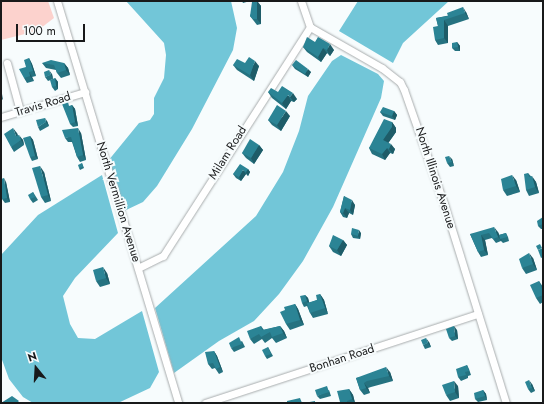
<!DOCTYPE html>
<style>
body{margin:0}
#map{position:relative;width:544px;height:404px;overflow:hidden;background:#f7fcfd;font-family:Jost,sans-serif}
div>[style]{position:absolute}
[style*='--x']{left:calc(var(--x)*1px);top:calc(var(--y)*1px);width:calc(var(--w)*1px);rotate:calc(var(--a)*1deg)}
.green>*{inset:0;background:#fcd2cd}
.water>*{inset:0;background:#72c6d8}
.roads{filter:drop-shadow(0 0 1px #a8acad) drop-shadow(0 0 1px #a8acad)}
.minor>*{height:7px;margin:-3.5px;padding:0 3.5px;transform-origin:3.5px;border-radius:3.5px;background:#fff}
.wall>*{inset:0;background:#257280}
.shaded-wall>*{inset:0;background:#1e5c68}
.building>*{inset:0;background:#2b8495}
span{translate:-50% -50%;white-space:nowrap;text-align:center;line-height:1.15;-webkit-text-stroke:4px #f7fcfd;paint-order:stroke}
.street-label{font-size:12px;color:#18191a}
.frame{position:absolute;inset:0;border:2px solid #18191a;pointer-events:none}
.north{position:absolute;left:16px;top:348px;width:40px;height:40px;-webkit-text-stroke:3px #f7fcfd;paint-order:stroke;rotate:342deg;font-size:11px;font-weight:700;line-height:16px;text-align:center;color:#18191a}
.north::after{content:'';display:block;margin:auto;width:14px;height:18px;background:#18191a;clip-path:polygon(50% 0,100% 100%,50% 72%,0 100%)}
.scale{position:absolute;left:16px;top:24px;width:69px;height:18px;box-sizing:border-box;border:2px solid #18191a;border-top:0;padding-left:5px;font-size:12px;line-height:14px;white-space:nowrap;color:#18191a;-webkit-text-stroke:3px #f7fcfd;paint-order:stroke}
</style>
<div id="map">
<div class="green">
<div style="clip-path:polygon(6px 1px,48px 1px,54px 18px,37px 31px,1px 40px,1px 2px)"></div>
</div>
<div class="water">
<div style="clip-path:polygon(126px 1px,231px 1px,237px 28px,233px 50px,192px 129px,157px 186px,143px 202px,124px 211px,108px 161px,139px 123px,150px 120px,154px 114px,154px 98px,164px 78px,166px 55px,164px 43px)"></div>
<div style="clip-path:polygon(358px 1px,449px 1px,403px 43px,393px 63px,339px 31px)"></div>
<div style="clip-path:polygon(341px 55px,378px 74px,384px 81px,381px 98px,333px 207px,303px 261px,279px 294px,254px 321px,219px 341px,174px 373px,155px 308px,256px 216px,283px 172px,299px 131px,308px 96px,332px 61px)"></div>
<div style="clip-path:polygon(102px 175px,118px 233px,75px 278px,63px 296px,70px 324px,78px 338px,95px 339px,142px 311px,159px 372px,150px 388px,118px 403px,33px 403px,23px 397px,9px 379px,1px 357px,1px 255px,38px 215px)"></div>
</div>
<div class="roads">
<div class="minor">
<div style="--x:57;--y:1;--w:420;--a:73.2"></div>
<div style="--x:301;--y:1;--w:28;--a:71"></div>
<div style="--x:310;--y:27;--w:83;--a:29.7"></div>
<div style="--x:382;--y:68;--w:23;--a:38"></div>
<div style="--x:400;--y:82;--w:9;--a:63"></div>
<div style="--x:404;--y:90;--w:121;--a:70.7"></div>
<div style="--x:444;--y:204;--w:208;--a:72.7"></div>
<div style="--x:7;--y:63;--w:50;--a:74.8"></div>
<div style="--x:1;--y:117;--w:88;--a:-16.6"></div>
<div style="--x:138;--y:268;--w:28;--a:-26"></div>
<div style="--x:163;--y:256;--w:272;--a:-57.3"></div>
<div style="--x:205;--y:403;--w:287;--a:-18.1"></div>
</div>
</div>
<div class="wall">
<div style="clip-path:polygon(242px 1px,250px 1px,243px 3px)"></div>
<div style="clip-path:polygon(257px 1px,261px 6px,261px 24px,257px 25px,250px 16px)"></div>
<div style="clip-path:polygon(466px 12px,469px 19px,448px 26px,448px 43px,438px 45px,435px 40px,438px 26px,436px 18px)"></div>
<div style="clip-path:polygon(315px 42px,334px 50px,330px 56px,327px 53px,321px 62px,307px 52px,303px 47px)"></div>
<div style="clip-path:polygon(457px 42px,460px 46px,460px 51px,455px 51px,452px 48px)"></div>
<div style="clip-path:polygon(29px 58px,32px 64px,36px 76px,32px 77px,34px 81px,27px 83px,24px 78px)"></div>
<div style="clip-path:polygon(42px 63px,64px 63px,68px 68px,70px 75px,61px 78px,57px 73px,56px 70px,46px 68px)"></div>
<div style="clip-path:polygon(245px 63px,259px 66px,254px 81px,237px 70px,233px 65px)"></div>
<div style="clip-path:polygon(292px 65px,311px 72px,308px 77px,295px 69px)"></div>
<div style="clip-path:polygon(52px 74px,53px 79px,48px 81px,45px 77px)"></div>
<div style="clip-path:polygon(55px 78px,58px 82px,58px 89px,55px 91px,52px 87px)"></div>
<div style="clip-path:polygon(268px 92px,278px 92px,297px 99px,294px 102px,291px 101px,286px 109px,272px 98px)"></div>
<div style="clip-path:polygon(72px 105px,75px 109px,78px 126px,73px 127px,70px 124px,71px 106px)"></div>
<div style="clip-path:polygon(394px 111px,397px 115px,395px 120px,383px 116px,380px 112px)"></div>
<div style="clip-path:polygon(290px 116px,281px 131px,272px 125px,268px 120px)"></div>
<div style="clip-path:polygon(47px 121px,49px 126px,40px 131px,38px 127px)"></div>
<div style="clip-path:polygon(392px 122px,396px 128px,396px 132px,388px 143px,395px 149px,393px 154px,390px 153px,385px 160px,372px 154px,369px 148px)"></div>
<div style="clip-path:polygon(17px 133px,18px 136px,23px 140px,24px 145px,14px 152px,11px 147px)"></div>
<div style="clip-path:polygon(81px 133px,86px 160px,80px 162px,77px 157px,72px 142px,68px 142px,65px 138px)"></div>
<div style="clip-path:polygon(30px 136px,33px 140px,38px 159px,32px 161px,30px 157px)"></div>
<div style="clip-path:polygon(259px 145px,263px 150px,254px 164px,246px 158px,242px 153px)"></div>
<div style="clip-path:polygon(452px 159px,454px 166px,450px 167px,447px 163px)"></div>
<div style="clip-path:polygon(82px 163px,84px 168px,80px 170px,79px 168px)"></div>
<div style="clip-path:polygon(248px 169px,250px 172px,248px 176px,246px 174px,241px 181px,236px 178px,233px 174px)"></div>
<div style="clip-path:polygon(44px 172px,51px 201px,45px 203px,41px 197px)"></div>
<div style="clip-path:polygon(528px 173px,536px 182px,539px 193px,529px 196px,526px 190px)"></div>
<div style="clip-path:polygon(516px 180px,520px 192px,507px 196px,503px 190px)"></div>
<div style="clip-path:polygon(6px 182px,10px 202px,5px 203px,2px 199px)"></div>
<div style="clip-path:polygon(33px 192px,38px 200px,33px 203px,30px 199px)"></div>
<div style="clip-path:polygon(344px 196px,355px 205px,353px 215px,349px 213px,347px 218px,343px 217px,340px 212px)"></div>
<div style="clip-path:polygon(543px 217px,543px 229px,541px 229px,538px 226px)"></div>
<div style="clip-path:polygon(498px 232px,499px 235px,506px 233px,508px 237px,509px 241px,503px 243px,501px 241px,496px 243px,492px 238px,485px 240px,488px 255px,481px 257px,478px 252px,470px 234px)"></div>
<div style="clip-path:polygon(361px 233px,360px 239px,353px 238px,351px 234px)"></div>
<div style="clip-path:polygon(343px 240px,347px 245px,341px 256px,333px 252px,329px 246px)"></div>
<div style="clip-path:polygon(533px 258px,537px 270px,526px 274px,522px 268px)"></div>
<div style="clip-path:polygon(107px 273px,110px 284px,100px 287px,96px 281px)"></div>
<div style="clip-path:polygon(539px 281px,543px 287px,543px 302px,540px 304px,536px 298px)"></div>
<div style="clip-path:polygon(320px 294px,324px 300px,328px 314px,313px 318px,310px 313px,307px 306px,304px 307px,302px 303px,305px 295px,308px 298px,309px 303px,317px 300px)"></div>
<div style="clip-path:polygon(295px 304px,298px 309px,304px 325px,290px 330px,286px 324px,285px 310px)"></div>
<div style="clip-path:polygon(261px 326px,264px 330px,280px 326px,284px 331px,287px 338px,276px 343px,272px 338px,265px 343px,262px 339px,254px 344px,250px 339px)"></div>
<div style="clip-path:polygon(457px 330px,458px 339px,452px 341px,449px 338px)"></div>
<div style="clip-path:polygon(242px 341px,245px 347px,234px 352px,231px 348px)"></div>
<div style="clip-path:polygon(429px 342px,431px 347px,425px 349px,423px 345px)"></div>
<div style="clip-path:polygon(268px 347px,273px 356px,267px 359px,265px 356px)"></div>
<div style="clip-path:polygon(214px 351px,217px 356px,223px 372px,219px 374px,215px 368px,212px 369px,208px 364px)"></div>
<div style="clip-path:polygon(467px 365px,469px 369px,471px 375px,468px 376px,468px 378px,461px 381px,458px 377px)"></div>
<div style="clip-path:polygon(390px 372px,393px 381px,371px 387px,368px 388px,370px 393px,364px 395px,360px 390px,356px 378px)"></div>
<div style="clip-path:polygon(532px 384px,535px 391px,531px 393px,528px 389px)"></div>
<div style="clip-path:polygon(458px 386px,459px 398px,450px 401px,446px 395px)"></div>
<div style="clip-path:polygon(349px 389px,353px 395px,355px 403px,341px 403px,340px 402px)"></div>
<div style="clip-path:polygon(329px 390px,331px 396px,320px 399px,317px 396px)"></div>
<div style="clip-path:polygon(483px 390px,486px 394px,487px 400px,478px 402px,475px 399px)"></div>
</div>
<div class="shaded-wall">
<div style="clip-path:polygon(257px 1px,261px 6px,261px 24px,257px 19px)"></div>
<div style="clip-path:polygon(463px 7px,466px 12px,469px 19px,465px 13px)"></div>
<div style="clip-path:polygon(444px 20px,448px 26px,448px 43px,444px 38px)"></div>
<div style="clip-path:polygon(457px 42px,460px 46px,460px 51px,458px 47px)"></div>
<div style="clip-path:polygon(330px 44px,334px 50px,330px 56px,327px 50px)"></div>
<div style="clip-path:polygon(323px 48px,327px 53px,321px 62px,318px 57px)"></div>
<div style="clip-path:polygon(29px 58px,32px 64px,36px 76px,33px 71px)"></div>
<div style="clip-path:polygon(255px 61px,259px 66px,254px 81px,250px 75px)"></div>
<div style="clip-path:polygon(64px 63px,68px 68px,70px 75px,66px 70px)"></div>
<div style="clip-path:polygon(308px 69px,311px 72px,308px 77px,305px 74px)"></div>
<div style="clip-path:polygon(49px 70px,52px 74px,53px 79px,51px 75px)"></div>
<div style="clip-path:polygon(29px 72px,32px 77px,34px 81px,30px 76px)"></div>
<div style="clip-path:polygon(55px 78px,58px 82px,58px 89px,56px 86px)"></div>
<div style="clip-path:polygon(1px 93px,2px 94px,3px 100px,1px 98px)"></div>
<div style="clip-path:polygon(293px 93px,297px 99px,294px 102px,290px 97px)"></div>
<div style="clip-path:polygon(288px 95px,291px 101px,286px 109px,282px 103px)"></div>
<div style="clip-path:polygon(72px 105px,75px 109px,78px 126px,75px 122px)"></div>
<div style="clip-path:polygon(286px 111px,290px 116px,281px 131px,277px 125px)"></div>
<div style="clip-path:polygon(394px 111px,397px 115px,395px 120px,392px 116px)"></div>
<div style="clip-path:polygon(45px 118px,47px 121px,49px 126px,46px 122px)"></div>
<div style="clip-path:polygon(392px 122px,396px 128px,396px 132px,387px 145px,383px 140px)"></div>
<div style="clip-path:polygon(13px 128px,17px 133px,20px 142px,16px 136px)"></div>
<div style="clip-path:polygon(78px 128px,81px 133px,86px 160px,83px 155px)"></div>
<div style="clip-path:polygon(19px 135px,23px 140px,24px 145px,21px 140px)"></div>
<div style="clip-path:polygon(30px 136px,33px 140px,38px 159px,35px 156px)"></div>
<div style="clip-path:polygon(391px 144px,395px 149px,393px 154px,389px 149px)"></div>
<div style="clip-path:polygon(259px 145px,263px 150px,254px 164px,251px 158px)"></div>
<div style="clip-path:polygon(387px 148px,390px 153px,385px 160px,382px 154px)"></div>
<div style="clip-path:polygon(449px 156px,452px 159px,454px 166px)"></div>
<div style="clip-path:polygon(40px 166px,44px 172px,51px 201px,48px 195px)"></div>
<div style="clip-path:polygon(248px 169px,250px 172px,248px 176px,246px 172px)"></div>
<div style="clip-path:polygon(243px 170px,246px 174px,241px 181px,239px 177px)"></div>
<div style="clip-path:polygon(512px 175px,516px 180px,520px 192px,516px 186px)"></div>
<div style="clip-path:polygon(532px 176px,536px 182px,539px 193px,535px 187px)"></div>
<div style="clip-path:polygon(4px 178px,6px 182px,10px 202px,7px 198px)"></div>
<div style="clip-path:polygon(352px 200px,355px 205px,353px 215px,350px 210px)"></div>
<div style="clip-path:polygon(345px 208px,349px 213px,347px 218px,343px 213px)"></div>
<div style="clip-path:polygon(494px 227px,498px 232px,502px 241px,498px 237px)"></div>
<div style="clip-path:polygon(359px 230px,361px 233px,360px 239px,358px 236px)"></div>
<div style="clip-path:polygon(481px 235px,485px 240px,488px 255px,484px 250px)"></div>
<div style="clip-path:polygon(343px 240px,347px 245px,341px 256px,337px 250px)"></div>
<div style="clip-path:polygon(529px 253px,533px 258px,537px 270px,533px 264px)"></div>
<div style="clip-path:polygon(103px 267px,107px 273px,110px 284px,106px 278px)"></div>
<div style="clip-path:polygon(320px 294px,324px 300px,328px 314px,325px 308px)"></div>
<div style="clip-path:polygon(305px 295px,308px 298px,310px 305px,307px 301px)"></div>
<div style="clip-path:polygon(295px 304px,298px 309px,304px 325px,300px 320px)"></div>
<div style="clip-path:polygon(280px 326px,284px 331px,287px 338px,283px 333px)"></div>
<div style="clip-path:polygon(454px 326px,457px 330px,458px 339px,455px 336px)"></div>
<div style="clip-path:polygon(426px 338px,429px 342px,431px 347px,428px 343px)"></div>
<div style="clip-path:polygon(214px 351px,217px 356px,223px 372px,220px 367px)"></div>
<div style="clip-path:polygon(386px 367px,390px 372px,393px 381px,389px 376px)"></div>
<div style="clip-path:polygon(529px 380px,532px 384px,535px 391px,532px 388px)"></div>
<div style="clip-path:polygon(454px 381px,458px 386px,459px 398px,455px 392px)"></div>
<div style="clip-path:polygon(364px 383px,368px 388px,370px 393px,366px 388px)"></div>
<div style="clip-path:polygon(349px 389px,353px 395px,355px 403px,352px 399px)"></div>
<div style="clip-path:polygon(483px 390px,486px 394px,487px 400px,485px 396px)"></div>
</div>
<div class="building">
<div style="clip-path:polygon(257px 1px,257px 19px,253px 19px,250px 16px,252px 2px)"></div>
<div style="clip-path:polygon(463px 7px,465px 13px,444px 20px,444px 38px,435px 40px,433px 27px,438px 26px,436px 18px,448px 16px,447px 13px)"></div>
<div style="clip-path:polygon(307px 37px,315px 42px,318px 37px,330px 44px,327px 50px,323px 48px,318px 57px,303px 47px)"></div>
<div style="clip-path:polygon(457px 42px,458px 47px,452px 48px,452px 43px)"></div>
<div style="clip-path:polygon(249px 57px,255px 61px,250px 75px,233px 65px,237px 59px,245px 63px)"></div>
<div style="clip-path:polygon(29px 58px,33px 71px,29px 72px,30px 76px,24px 78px,19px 69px,26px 67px,24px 60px)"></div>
<div style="clip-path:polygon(51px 60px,64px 63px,66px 70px,57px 73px,54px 65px,42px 63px)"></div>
<div style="clip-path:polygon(296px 60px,308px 69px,305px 74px,292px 65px)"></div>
<div style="clip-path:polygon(49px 70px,51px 75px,45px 77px,44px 72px)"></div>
<div style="clip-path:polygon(55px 78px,56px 86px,52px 87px,50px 80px)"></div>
<div style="clip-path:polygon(282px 86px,293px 93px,290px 97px,288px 95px,282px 103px,268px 92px,271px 88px,278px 92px)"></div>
<div style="clip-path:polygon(68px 102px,69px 106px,72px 105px,75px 122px,70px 124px,62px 104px)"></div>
<div style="clip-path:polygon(277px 105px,286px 111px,277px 125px,268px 120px)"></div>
<div style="clip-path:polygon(383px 107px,394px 111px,392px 116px,380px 112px)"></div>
<div style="clip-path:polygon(45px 118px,46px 122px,38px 127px,36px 120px)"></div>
<div style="clip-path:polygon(384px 119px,392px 122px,392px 127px,383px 140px,391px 144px,389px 149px,387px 148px,382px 154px,369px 148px)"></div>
<div style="clip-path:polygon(13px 128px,16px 136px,19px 135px,21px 140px,11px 147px,4px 134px)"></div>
<div style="clip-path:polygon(78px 128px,83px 155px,77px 157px,71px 137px,65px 138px,62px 130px)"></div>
<div style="clip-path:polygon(30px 136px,35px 156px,30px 157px,23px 138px)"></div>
<div style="clip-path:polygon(250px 139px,259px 145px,251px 158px,242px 153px)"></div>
<div style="clip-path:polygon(449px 156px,452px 162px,447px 163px,445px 157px)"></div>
<div style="clip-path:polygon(82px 163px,83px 167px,79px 168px,78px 165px)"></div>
<div style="clip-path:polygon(240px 164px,248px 169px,246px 172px,243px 170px,239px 177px,233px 174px)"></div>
<div style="clip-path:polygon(40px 166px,48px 195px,41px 197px,32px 168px)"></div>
<div style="clip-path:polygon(528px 173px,529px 177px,532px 176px,535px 187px,526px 190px,524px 174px)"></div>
<div style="clip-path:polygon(512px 175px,516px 186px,503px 190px,501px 179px)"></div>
<div style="clip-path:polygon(4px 178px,7px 198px,2px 199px,1px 192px,1px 179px)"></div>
<div style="clip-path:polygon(33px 192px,35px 197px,30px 199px,28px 195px)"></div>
<div style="clip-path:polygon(344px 196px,352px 200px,350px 210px,345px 208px,343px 213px,340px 212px)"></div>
<div style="clip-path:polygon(543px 217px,543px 224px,538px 226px,537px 221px)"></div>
<div style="clip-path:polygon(494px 227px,498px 237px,493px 239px,489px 233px,481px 235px,484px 250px,478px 252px,470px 234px)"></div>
<div style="clip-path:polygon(352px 228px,359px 230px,358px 236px,351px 234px)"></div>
<div style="clip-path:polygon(506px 233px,507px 237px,500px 239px,499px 235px)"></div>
<div style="clip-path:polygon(333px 235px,343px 240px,337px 250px,329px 246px)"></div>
<div style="clip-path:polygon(540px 244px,542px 248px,538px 250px,536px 246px)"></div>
<div style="clip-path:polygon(543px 248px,543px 257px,541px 258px,538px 250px)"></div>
<div style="clip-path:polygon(529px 253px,533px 264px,522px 268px,519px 259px)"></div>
<div style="clip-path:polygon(103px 267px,106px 278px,96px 281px,93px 270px)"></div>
<div style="clip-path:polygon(539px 281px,543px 291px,543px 295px,536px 298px,530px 285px)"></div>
<div style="clip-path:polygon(320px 294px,325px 308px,310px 313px,307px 303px,317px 300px,316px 295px)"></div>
<div style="clip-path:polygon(305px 295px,307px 301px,302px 303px,300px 296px)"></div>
<div style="clip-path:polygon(295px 304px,300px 320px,286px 324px,280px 312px,285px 310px,284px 307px)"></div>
<div style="clip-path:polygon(261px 326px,262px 330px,280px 326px,283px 333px,272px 337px,270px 332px,261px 337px,259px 334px,250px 339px,247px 331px)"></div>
<div style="clip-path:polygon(454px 326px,455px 336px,449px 338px,446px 329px)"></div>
<div style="clip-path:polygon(239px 337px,242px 344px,231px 348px,229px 343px)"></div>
<div style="clip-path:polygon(426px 338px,428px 343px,423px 345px,421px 340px)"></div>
<div style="clip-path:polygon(268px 347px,271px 354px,265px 356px,262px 350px)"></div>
<div style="clip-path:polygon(214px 351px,220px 367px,216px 369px,213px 363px,208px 364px,205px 352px)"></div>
<div style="clip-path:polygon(467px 365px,469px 371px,465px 372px,466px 375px,458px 377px,456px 369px)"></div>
<div style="clip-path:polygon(386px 367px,389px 376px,367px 381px,364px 383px,366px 388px,360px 390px,356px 378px)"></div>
<div style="clip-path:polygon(529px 380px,532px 388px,528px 389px,525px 382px)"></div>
<div style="clip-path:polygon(454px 381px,455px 392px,446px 395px,442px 385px)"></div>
<div style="clip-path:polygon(327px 386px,329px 392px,317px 396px,315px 390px)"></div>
<div style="clip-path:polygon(349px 389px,352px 399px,347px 401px,347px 403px,343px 403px,342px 402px,340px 402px,337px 391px)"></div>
<div style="clip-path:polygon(483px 390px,485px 396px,475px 399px,474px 393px)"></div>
<div style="clip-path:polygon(12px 396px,19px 401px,17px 403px,1px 403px)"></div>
<div style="clip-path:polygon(300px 398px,302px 403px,287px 403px,287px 401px)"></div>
<div style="clip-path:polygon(315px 401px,315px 403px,304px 403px)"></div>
</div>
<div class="street-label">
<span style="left:43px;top:105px;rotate:-17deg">Travis Road</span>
<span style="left:228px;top:153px;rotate:-58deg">Milam Road</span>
<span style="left:435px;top:178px;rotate:72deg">North Illinois Avenue</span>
<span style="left:118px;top:202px;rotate:73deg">North Vermillion Avenue</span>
<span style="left:342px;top:359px;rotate:-18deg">Bonhan Road</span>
</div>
<div class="frame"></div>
<div class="north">N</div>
<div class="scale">100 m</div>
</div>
